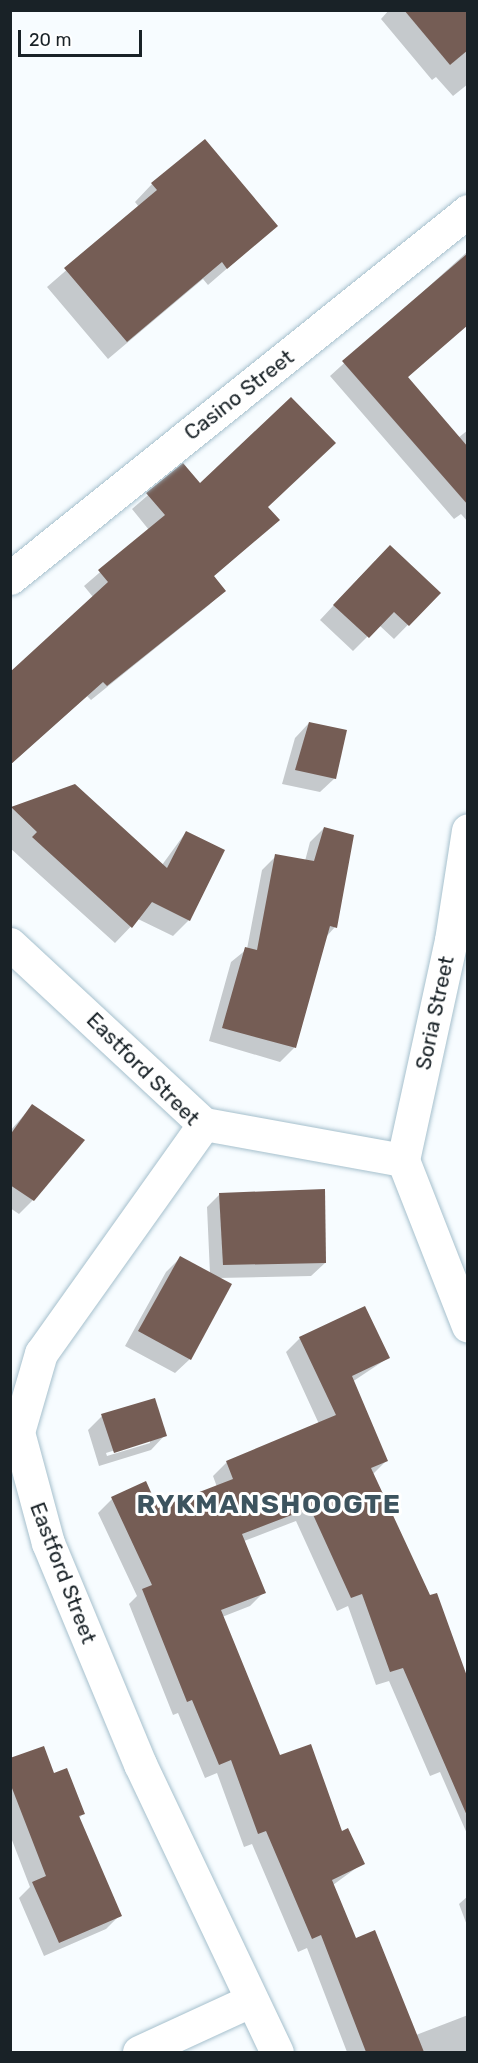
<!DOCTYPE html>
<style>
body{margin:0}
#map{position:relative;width:478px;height:2063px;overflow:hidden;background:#f7fcff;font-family:Rubik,sans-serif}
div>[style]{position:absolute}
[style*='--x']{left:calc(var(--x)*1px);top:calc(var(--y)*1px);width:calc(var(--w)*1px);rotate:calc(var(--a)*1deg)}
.shadow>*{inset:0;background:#0003}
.building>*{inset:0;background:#755d55}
.roads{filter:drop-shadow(0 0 2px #a6c0cd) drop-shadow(0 0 2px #a6c0cd)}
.street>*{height:33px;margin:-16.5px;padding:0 16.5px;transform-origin:16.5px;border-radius:16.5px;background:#fff}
span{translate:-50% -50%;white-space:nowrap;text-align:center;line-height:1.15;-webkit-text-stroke:6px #fff;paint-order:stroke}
.street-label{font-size:21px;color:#192227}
.district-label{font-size:27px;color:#3d545f;font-weight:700;letter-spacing:1.5px}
.frame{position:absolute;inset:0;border:12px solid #192227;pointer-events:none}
.scale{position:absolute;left:18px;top:30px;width:124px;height:27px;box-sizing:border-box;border:3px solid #192227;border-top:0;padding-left:8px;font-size:18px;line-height:21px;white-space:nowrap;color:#192227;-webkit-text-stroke:4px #fff;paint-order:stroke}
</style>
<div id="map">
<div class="shadow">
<div style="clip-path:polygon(389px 10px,468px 10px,468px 84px,453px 96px,436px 77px,432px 80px,381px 19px)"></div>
<div style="clip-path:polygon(152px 184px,276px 226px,208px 285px,203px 279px,108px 359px,47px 287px,139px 207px,135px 202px)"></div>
<div style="clip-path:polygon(468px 251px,468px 322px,407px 378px,458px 438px,468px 430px,468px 522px,461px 514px,454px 519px,330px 376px)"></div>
<div style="clip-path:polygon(183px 465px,200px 485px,267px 507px,278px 520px,213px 577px,224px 590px,209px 605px,91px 700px,87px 696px,10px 765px,10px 674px,93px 597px,84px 586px,149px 530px,132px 509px)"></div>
<div style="clip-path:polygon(375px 561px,439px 593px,394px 639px,379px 625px,353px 651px,320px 620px)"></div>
<div style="clip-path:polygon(309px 723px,335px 778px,320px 792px,282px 784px,295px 738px)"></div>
<div style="clip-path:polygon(75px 786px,162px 865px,186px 832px,189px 920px,173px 936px,138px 919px,115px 943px,10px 848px,10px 809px)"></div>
<div style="clip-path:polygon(324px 828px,335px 927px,326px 937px,294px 1048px,280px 1062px,209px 1041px,231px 962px,247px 949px,262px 870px,276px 856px,305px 861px,310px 842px)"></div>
<div style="clip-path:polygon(32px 1106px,33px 1200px,19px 1214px,10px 1208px,10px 1131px)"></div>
<div style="clip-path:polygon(220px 1194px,325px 1263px,311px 1276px,217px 1278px,190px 1359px,175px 1373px,125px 1346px,166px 1272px,180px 1258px,210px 1274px,207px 1207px)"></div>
<div style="clip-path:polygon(300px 1338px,388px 1358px,352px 1382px,386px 1461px,373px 1474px,468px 1682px,468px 1836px,440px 1772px,430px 1776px,389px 1681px,376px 1685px,348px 1606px,337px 1611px,296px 1521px,244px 1541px,264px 1592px,250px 1606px,222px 1617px,279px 1757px,363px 1863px,333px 1885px,355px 1940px,416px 2035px,468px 2015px,468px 2052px,347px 2052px,307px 1948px,298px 1952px,252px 1844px,244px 1847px,217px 1773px,205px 1778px,178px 1713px,173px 1715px,129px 1604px,137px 1596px,98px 1513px,112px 1499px,157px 1509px,217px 1487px,213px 1476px,227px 1462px,319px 1424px,286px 1352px)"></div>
<div style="clip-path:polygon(evenodd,102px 1416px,165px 1435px,151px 1450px,99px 1466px,88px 1430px,102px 1416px,150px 1439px,150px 1443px,107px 1456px,106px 1453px,150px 1439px)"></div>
<div style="clip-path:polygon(10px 1760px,53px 1775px,83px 1814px,78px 1819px,120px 1915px,106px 1929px,44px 1956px,19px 1898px,30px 1887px,10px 1835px)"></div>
<div style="clip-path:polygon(468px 1896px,468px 1928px,459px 1904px)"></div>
</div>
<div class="building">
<div style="clip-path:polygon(404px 10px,468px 10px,468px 50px,450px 65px)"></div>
<div style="clip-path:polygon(205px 139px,278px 226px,227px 269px,222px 262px,127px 342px,64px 268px,157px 190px,151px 183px)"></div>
<div style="clip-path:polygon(468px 253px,468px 325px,408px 377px,468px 447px,468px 505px,342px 361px)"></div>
<div style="clip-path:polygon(291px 397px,336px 443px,268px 507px,280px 520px,214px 576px,226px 591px,107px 686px,103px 682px,10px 765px,10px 672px,108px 582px,98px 570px,165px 515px,146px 493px,183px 463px,200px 483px)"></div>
<div style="clip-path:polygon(390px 545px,441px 593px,409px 626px,394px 612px,369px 638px,333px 605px)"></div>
<div style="clip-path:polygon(309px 722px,347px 730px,336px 779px,295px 770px)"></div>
<div style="clip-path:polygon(75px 784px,167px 868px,186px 831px,225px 850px,190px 921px,152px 902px,132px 928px,32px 837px,37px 832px,11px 807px)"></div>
<div style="clip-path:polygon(324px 827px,354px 835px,337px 928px,330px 926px,296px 1048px,222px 1028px,245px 947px,257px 950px,275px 854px,314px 861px)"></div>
<div style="clip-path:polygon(32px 1104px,85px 1140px,34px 1201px,10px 1185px,10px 1135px)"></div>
<div style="clip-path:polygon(325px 1189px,326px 1263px,223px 1265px,219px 1193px)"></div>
<div style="clip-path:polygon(180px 1256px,232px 1284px,191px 1360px,138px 1331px)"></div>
<div style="clip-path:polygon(365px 1306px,390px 1358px,352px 1376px,388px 1461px,371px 1468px,430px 1595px,437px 1593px,468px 1679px,468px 1818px,403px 1668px,390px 1672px,362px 1594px,351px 1598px,310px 1508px,242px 1534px,266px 1593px,221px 1610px,280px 1755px,311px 1744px,342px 1831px,348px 1828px,365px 1864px,332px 1880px,356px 1938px,375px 1930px,424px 2052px,366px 2052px,321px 1935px,312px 1939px,266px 1831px,258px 1834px,231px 1760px,219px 1765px,192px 1700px,187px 1702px,142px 1589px,152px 1585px,111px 1497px,146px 1481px,158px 1508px,233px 1479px,226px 1461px,336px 1415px,299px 1337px)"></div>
<div style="clip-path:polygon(155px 1398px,167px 1436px,114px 1453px,101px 1414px)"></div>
<div style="clip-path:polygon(44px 1746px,54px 1773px,67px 1768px,85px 1814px,79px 1816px,122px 1916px,59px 1943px,32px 1882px,46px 1876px,10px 1783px,10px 1758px)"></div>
</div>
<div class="roads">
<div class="street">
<div style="--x:10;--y:578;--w:587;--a:-38.71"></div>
<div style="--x:10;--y:944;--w:265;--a:42.9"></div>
<div style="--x:204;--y:1124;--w:281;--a:125.4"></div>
<div style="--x:41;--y:1353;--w:82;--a:106.2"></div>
<div style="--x:18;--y:1432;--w:115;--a:74.9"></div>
<div style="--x:48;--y:1543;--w:239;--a:67.4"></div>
<div style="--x:140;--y:1764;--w:319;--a:64.6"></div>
<div style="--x:204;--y:1124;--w:202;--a:10.3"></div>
<div style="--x:403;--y:1160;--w:225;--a:-77.7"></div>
<div style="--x:451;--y:940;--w:111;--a:-81.2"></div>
<div style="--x:403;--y:1160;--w:178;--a:68.6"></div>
<div style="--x:139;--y:2052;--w:122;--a:-24.7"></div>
</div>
</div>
<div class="street-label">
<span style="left:239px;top:395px;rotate:-38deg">Casino Street</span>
<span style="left:435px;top:1013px;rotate:-78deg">Soria Street</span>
<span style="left:143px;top:1069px;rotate:45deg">Eastford Street</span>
<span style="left:63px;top:1573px;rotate:69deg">Eastford Street</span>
</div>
<div class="district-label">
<span style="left:269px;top:1505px">RYKMANSHOOGTE</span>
</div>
<div class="frame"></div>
<div class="scale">20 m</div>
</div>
